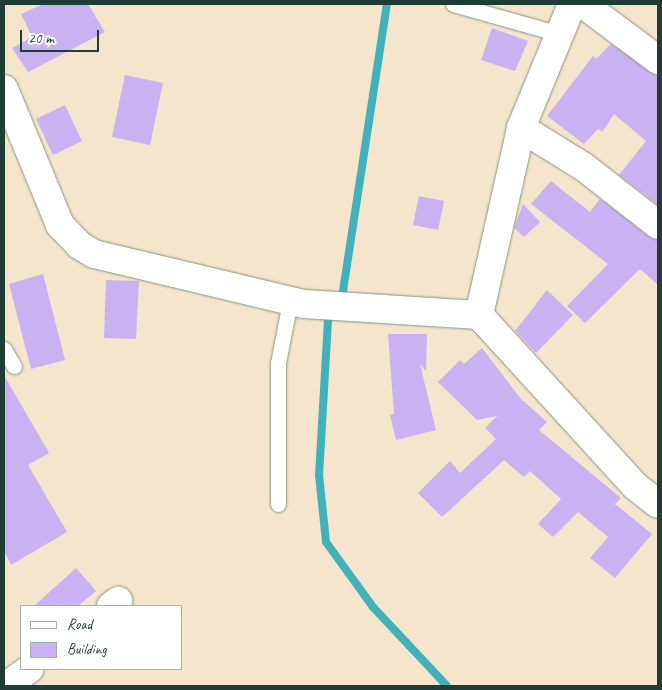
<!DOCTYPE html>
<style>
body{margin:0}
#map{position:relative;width:662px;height:690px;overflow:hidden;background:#f4e5cc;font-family:Caveat,sans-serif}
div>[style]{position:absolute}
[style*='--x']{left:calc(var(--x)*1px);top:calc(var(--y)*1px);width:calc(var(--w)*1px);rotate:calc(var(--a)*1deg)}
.stream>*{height:8px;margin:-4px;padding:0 4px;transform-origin:4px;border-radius:4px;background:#41b1ba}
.building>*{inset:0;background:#cab2f2}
.roads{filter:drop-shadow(0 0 1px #8a9180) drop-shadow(0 0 1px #8a9180)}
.service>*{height:15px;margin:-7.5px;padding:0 7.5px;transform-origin:7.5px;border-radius:7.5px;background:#fff}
.minor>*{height:28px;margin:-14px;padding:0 14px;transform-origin:14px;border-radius:14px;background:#fff}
span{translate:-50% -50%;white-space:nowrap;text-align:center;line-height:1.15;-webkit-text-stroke:4px #fff;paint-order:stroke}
.frame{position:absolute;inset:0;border:5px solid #1f3d34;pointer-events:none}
.legend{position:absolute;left:20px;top:605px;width:162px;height:65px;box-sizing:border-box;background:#fff;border:1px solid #a5b1ae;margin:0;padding:6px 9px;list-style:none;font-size:15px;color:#1f3d34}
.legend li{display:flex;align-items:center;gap:10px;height:25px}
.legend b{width:25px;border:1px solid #a5b1ae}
.scale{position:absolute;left:20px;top:30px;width:79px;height:22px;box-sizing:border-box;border:2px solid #1f3d34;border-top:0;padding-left:6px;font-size:15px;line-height:18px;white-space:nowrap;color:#1f3d34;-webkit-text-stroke:4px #fff;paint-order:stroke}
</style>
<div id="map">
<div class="stream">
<div style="--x:338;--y:301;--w:11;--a:-63"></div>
<div style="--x:343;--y:291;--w:290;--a:-81.3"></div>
<div style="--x:333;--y:312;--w:9;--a:122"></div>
<div style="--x:328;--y:320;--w:155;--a:93.3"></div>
<div style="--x:319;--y:475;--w:67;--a:84"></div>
<div style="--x:326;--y:542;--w:80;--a:54.1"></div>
<div style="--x:373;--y:607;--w:108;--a:46.9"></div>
</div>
<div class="building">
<div style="clip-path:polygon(43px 4px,88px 4px,105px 32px,28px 72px,12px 48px,32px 37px,21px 14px)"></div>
<div style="clip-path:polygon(492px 28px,528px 41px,515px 71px,481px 60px)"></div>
<div style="clip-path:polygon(611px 44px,658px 75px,658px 205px,619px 175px,646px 141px,614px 114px,602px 132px,598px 129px,584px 144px,547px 116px,593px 56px,596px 59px)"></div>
<div style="clip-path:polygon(125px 75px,163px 83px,150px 145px,112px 137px)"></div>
<div style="clip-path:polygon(65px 105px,82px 141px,53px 155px,36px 119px)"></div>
<div style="clip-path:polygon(551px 181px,590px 212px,600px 199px,658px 240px,658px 285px,640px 269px,585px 323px,567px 306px,608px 264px,531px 204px)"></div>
<div style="clip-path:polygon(419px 196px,444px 201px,438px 230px,413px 225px)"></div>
<div style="clip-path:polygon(523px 204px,540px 222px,524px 237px,514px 228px)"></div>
<div style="clip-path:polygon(43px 274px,65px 360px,31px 369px,9px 284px)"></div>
<div style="clip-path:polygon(106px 280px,139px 281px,136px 339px,104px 338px)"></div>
<div style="clip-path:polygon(547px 290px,573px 315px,536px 353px,515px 331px)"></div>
<div style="clip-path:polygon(388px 334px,427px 334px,426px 371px,420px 364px,436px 430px,396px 440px,390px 415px,394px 414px)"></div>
<div style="clip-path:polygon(482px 348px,521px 399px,547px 422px,539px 430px,621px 498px,615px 504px,652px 534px,615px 578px,590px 558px,608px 537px,578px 512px,553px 537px,538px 524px,561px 499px,530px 471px,524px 477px,504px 460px,442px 517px,418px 493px,450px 461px,460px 473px,496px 439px,485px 428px,497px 416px,477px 420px,438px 382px,460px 360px,464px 364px)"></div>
<div style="clip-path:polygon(4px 375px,49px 453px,28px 465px,67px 532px,11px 565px,4px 551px)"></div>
<div style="clip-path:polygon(76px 568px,96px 591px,78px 606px,34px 606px)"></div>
</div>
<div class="roads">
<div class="service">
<div style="--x:453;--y:4;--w:111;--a:15.7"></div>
<div style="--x:4;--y:349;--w:20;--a:60"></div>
<div style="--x:278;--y:504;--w:141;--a:-90"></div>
<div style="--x:278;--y:363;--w:63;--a:-79"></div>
</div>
<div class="minor">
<div style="--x:583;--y:4;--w:94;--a:36.7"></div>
<div style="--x:4;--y:89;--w:147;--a:67.6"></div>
<div style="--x:60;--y:225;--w:28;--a:46"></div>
<div style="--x:79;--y:245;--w:17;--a:31"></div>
<div style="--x:94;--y:254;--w:216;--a:13.4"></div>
<div style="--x:304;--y:304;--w:175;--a:3.6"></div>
<div style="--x:479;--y:315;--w:231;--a:47.6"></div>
<div style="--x:635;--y:486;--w:29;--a:38"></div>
<div style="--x:521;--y:128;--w:74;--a:31.8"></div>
<div style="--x:584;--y:167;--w:94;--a:38.1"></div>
<div style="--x:479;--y:315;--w:192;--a:-77.3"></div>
<div style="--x:521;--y:128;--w:134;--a:-67.6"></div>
<div style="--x:111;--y:606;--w:9;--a:-36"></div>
<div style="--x:6;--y:686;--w:29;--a:-36"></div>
</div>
</div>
<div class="frame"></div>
<ul class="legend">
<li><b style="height:6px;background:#fff"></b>Road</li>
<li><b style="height:14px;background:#cab2f2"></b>Building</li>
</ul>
<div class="scale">20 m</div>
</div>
